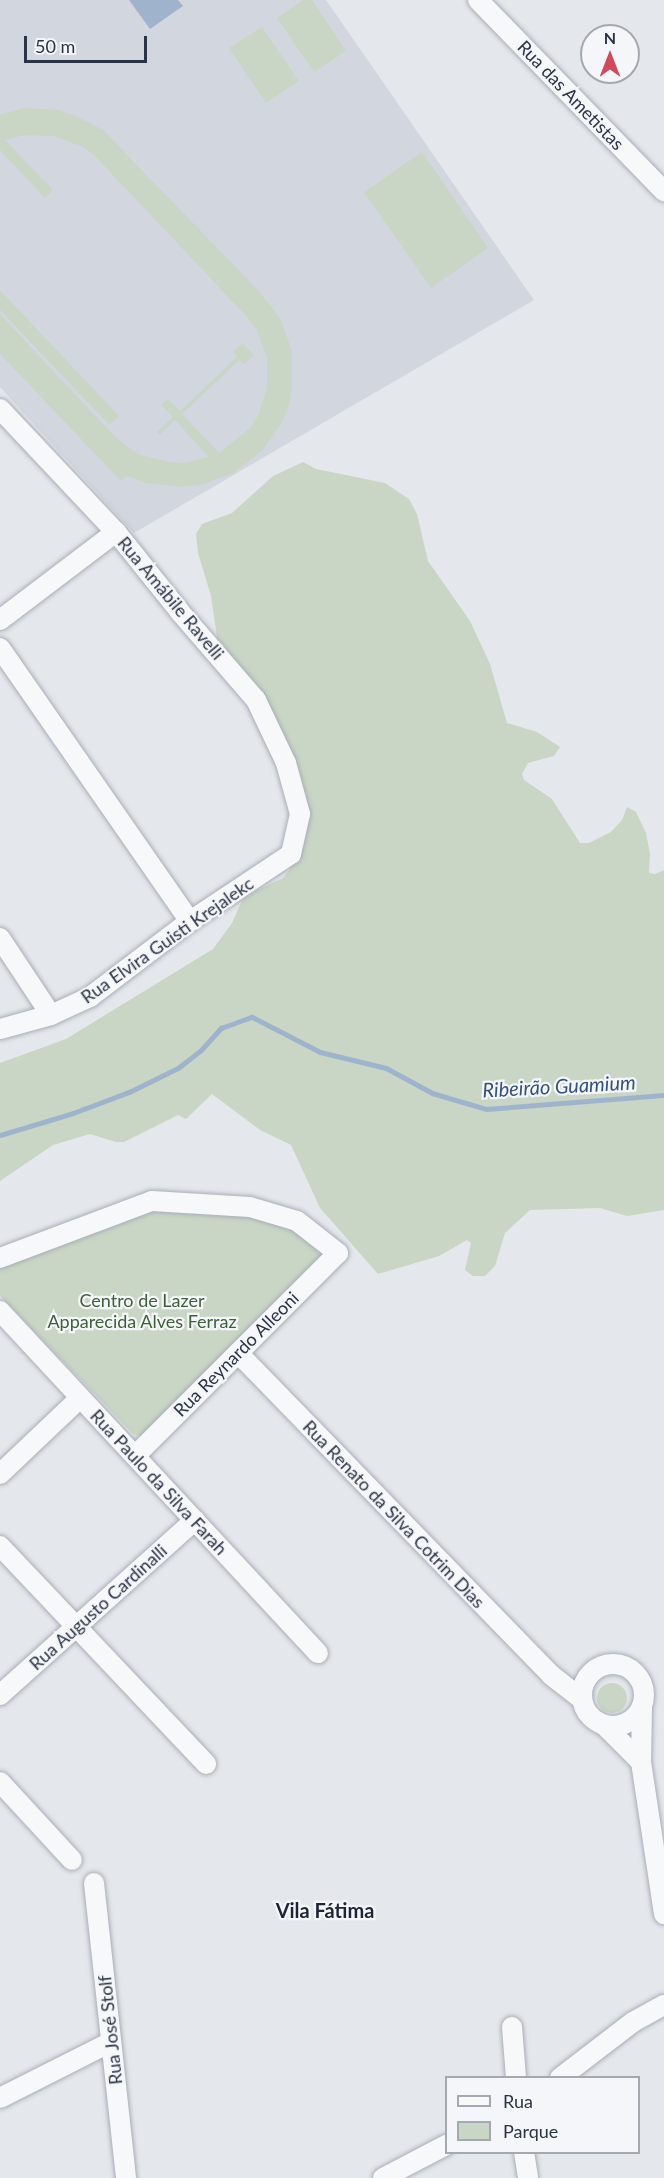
<!DOCTYPE html>
<meta charset="utf-8">
<style>
body{margin:0}
#map{position:relative;width:664px;height:2178px;overflow:hidden;background:#e4e7ec;font-family:Lato,sans-serif}
div>[style]{position:absolute}
[style*='--x']{left:calc(var(--x)*1px);top:calc(var(--y)*1px);width:calc(var(--w)*1px);rotate:calc(var(--a)*1deg)}
.built>*{inset:0;background:#d2d6de}
.green>*{inset:0;background:#c9d6c5}
.round{border-radius:50%}
.water>*{inset:0;background:#9fb4cc}
.stream>*{height:5px;margin:-2.5px;padding:0 2.5px;transform-origin:2.5px;border-radius:2.5px;background:#9fb4cc}
.roads{filter:drop-shadow(0 0 2px #a9aeb7) drop-shadow(0 0 2px #a9aeb7)}
.minor>*{height:20px;margin:-10px;padding:0 10px;transform-origin:10px;border-radius:10px;background:#f7f8fa}
.minor>.ring{margin:-10px;padding:0;box-sizing:content-box;background:none;border:20px solid #f7f8fa;border-radius:50%}
span{translate:-50% -50%;white-space:nowrap;text-align:center;line-height:1.15;-webkit-text-stroke:4.5px #f4f6f9;paint-order:stroke}
.street-label{font-size:18px;color:#2b3445}
.park-label{font-size:18px;color:#3f6138}
.water-label{font-size:20px;color:#34527a;font-style:italic}
.neighbourhood-label{font-size:20px;color:#1d2536;font-weight:700}
.legend{position:absolute;left:445px;top:2076px;width:195px;height:78px;box-sizing:border-box;background:#f4f6f9;border:2px solid #a4a8b1;margin:0;padding:8px 10px;list-style:none;font-size:18px;color:#2b3445}
.legend li{display:flex;align-items:center;gap:12px;height:30px}
.legend b{width:30px;border:2px solid #a4a8b1}
.north{position:absolute;left:580px;top:24px;width:60px;height:60px;box-sizing:border-box;background:#f4f6f9;border:2px solid #a4a8b1;border-radius:50%;rotate:0deg;font-size:16px;font-weight:700;line-height:24px;text-align:center;color:#2b3445}
.north::after{content:'';display:block;margin:auto;width:21px;height:27px;background:#d1495b;clip-path:polygon(50% 0,100% 100%,50% 72%,0 100%)}
.scale{position:absolute;left:24px;top:36px;width:123px;height:27px;box-sizing:border-box;border:3px solid #2b3445;border-top:0;padding-left:8px;font-size:18px;line-height:21px;white-space:nowrap;color:#2b3445;-webkit-text-stroke:4px #f4f6f9;paint-order:stroke}
</style>
<div id="map">
<div class="built">
<div style="clip-path:polygon(0 0,326px 0,534px 300px,134px 533px,0 387px)"></div>
</div>
<div class="green">
<div style="clip-path:polygon(303px 0,312px 0,346px 51px,314px 72px,277px 18px)"></div>
<div style="clip-path:polygon(262px 27px,299px 81px,266px 103px,229px 48px)"></div>
<div style="clip-path:polygon(25px 108px,58px 110px,74px 115px,103px 130px,258px 290px,280px 318px,292px 352px,292px 388px,289px 405px,282px 422px,262px 451px,234px 473px,200px 485px,182px 487px,146px 483px,127px 476px,121px 481px,0 354px,0 314px,116px 438px,140px 455px,169px 462px,184px 463px,209px 457px,175px 420px,159px 435px,157px 432px,173px 417px,161px 405px,168px 399px,180px 411px,237px 357px,233px 352px,243px 343px,254px 355px,244px 364px,239px 360px,182px 414px,219px 453px,249px 429px,258px 416px,267px 388px,267px 358px,257px 330px,248px 318px,95px 156px,83px 147px,54px 136px,24px 135px,5px 140px,53px 190px,45px 198px,0 150px,0 114px)"></div>
<div style="clip-path:polygon(422px 152px,488px 248px,431px 288px,364px 192px)"></div>
<div style="clip-path:polygon(0 290px,119px 416px,109px 425px,0 310px)"></div>
<div style="clip-path:polygon(303px 462px,316px 469px,385px 483px,409px 499px,417px 514px,428px 561px,470px 621px,490px 664px,507px 723px,537px 732px,560px 747px,554px 756px,528px 763px,522px 774px,524px 780px,552px 799px,580px 843px,589px 843px,611px 832px,622px 820px,627px 807px,636px 812px,646px 833px,650px 854px,649px 873px,655px 874px,664px 870px,664px 1210px,627px 1216px,600px 1208px,530px 1210px,505px 1233px,495px 1266px,485px 1276px,473px 1276px,465px 1270px,471px 1243px,467px 1240px,439px 1256px,378px 1274px,320px 1208px,291px 1145px,260px 1130px,212px 1094px,186px 1119px,178px 1115px,124px 1142px,116px 1142px,90px 1134px,53px 1145px,0 1181px,0 1063px,66px 1039px,213px 949px,232px 923px,244px 896px,283px 878px,292px 866px,289px 805px,280px 775px,218px 645px,211px 596px,198px 553px,196px 534px,202px 524px,232px 513px,273px 476px)"></div>
<div style="clip-path:polygon(158px 1209px,244px 1215px,292px 1227px,327px 1256px,147px 1434px,140px 1436px,133px 1434px,0 1296px,0 1266px)"></div>
<div class="round" style="left:597px;top:1683px;width:30px;height:30px"></div>
</div>
<div class="water">
<div style="clip-path:polygon(129px 0,178px 0,183px 6px,150px 29px)"></div>
</div>
<div class="stream">
<div style="--x:0;--y:1135;--w:76;--a:-16.8"></div>
<div style="--x:73;--y:1113;--w:60;--a:-20.6"></div>
<div style="--x:129;--y:1092;--w:55;--a:-26.1"></div>
<div style="--x:178;--y:1068;--w:29;--a:-38"></div>
<div style="--x:201;--y:1050;--w:30;--a:-48"></div>
<div style="--x:221;--y:1028;--w:33;--a:-20"></div>
<div style="--x:252;--y:1017;--w:76;--a:27.2"></div>
<div style="--x:320;--y:1052;--w:68;--a:13.6"></div>
<div style="--x:386;--y:1068;--w:52;--a:28.5"></div>
<div style="--x:432;--y:1093;--w:56;--a:16.5"></div>
<div style="--x:486;--y:1109;--w:179;--a:-4.5"></div>
</div>
<div class="roads">
<div class="minor">
<div style="--x:478;--y:0;--w:267;--a:45.8"></div>
<div style="--x:0;--y:409;--w:169;--a:46.7"></div>
<div style="--x:116;--y:532;--w:102;--a:51.3"></div>
<div style="--x:180;--y:612;--w:116;--a:49.2"></div>
<div style="--x:256;--y:700;--w:70;--a:64.5"></div>
<div style="--x:286;--y:763;--w:53;--a:74.6"></div>
<div style="--x:300;--y:814;--w:41;--a:102.7"></div>
<div style="--x:291;--y:854;--w:121;--a:146.4"></div>
<div style="--x:190;--y:921;--w:126;--a:142.8"></div>
<div style="--x:90;--y:997;--w:43;--a:155.2"></div>
<div style="--x:51;--y:1015;--w:53;--a:164.6"></div>
<div style="--x:0;--y:620;--w:146;--a:-37.2"></div>
<div style="--x:0;--y:648;--w:333;--a:55.2"></div>
<div style="--x:0;--y:938;--w:92;--a:56.5"></div>
<div style="--x:0;--y:1258;--w:162;--a:-20.6"></div>
<div style="--x:152;--y:1201;--w:98;--a:3.5"></div>
<div style="--x:250;--y:1207;--w:49;--a:16.6"></div>
<div style="--x:297;--y:1221;--w:52;--a:38"></div>
<div style="--x:338;--y:1253;--w:287;--a:135"></div>
<div style="--x:0;--y:1311;--w:467;--a:47.1"></div>
<div style="--x:238;--y:1353;--w:449;--a:45.8"></div>
<div style="--x:551;--y:1675;--w:39;--a:38"></div>
<div style="--x:0;--y:1474;--w:110;--a:-43.5"></div>
<div style="--x:0;--y:1546;--w:300;--a:46.6"></div>
<div class="ring" style="left:582px;top:1664px;width:42px;height:42px"></div>
<div style="--x:0;--y:1695;--w:262;--a:-41.9"></div>
<div style="--x:642;--y:1706;--w:56;--a:91"></div>
<div style="--x:641;--y:1762;--w:154;--a:81.4"></div>
<div style="--x:604;--y:1725;--w:52;--a:45"></div>
<div style="--x:0;--y:1782;--w:106;--a:47.3"></div>
<div style="--x:94;--y:1883;--w:297;--a:83.8"></div>
<div style="--x:512;--y:2027;--w:51;--a:85.5"></div>
<div style="--x:560;--y:2078;--w:92;--a:-37.5"></div>
<div style="--x:633;--y:2022;--w:35;--a:-29"></div>
<div style="--x:0;--y:2098;--w:124;--a:-26.8"></div>
<div style="--x:524;--y:2152;--w:26;--a:81"></div>
<div style="--x:383;--y:2178;--w:71;--a:-27.6"></div>
</div>
</div>
<div class="street-label">
<span style="left:571px;top:95px;rotate:46deg">Rua das Ametistas</span>
<span style="left:171px;top:598px;rotate:50deg">Rua Amábile Ravelli</span>
<span style="left:167px;top:940px;rotate:-35deg">Rua Elvira Guisti Krejalekc</span>
<span style="left:236px;top:1354px;rotate:-45deg">Rua Reynardo Alleoni</span>
<span style="left:159px;top:1482px;rotate:47deg">Rua Paulo da Silva Farah</span>
<span style="left:394px;top:1514px;rotate:46deg">Rua Renato da Silva Cotrim Dias</span>
<span style="left:98px;top:1607px;rotate:-42deg">Rua Augusto Cardinalli</span>
<span style="left:110px;top:2030px;rotate:-96deg">Rua José Stolf</span>
</div>
<div class="park-label">
<span style="left:142px;top:1311px">Centro de Lazer<br>Apparecida Alves Ferraz</span>
</div>
<div class="water-label">
<span style="left:559px;top:1086px;rotate:-3deg">Ribeirão Guamium</span>
</div>
<div class="neighbourhood-label">
<span style="left:325px;top:1910px">Vila Fátima</span>
</div>
<ul class="legend">
<li><b style="height:8px;background:#f7f8fa"></b>Rua</li>
<li><b style="height:16px;background:#c9d6c5"></b>Parque</li>
</ul>
<div class="north">N</div>
<div class="scale">50 m</div>
</div>
